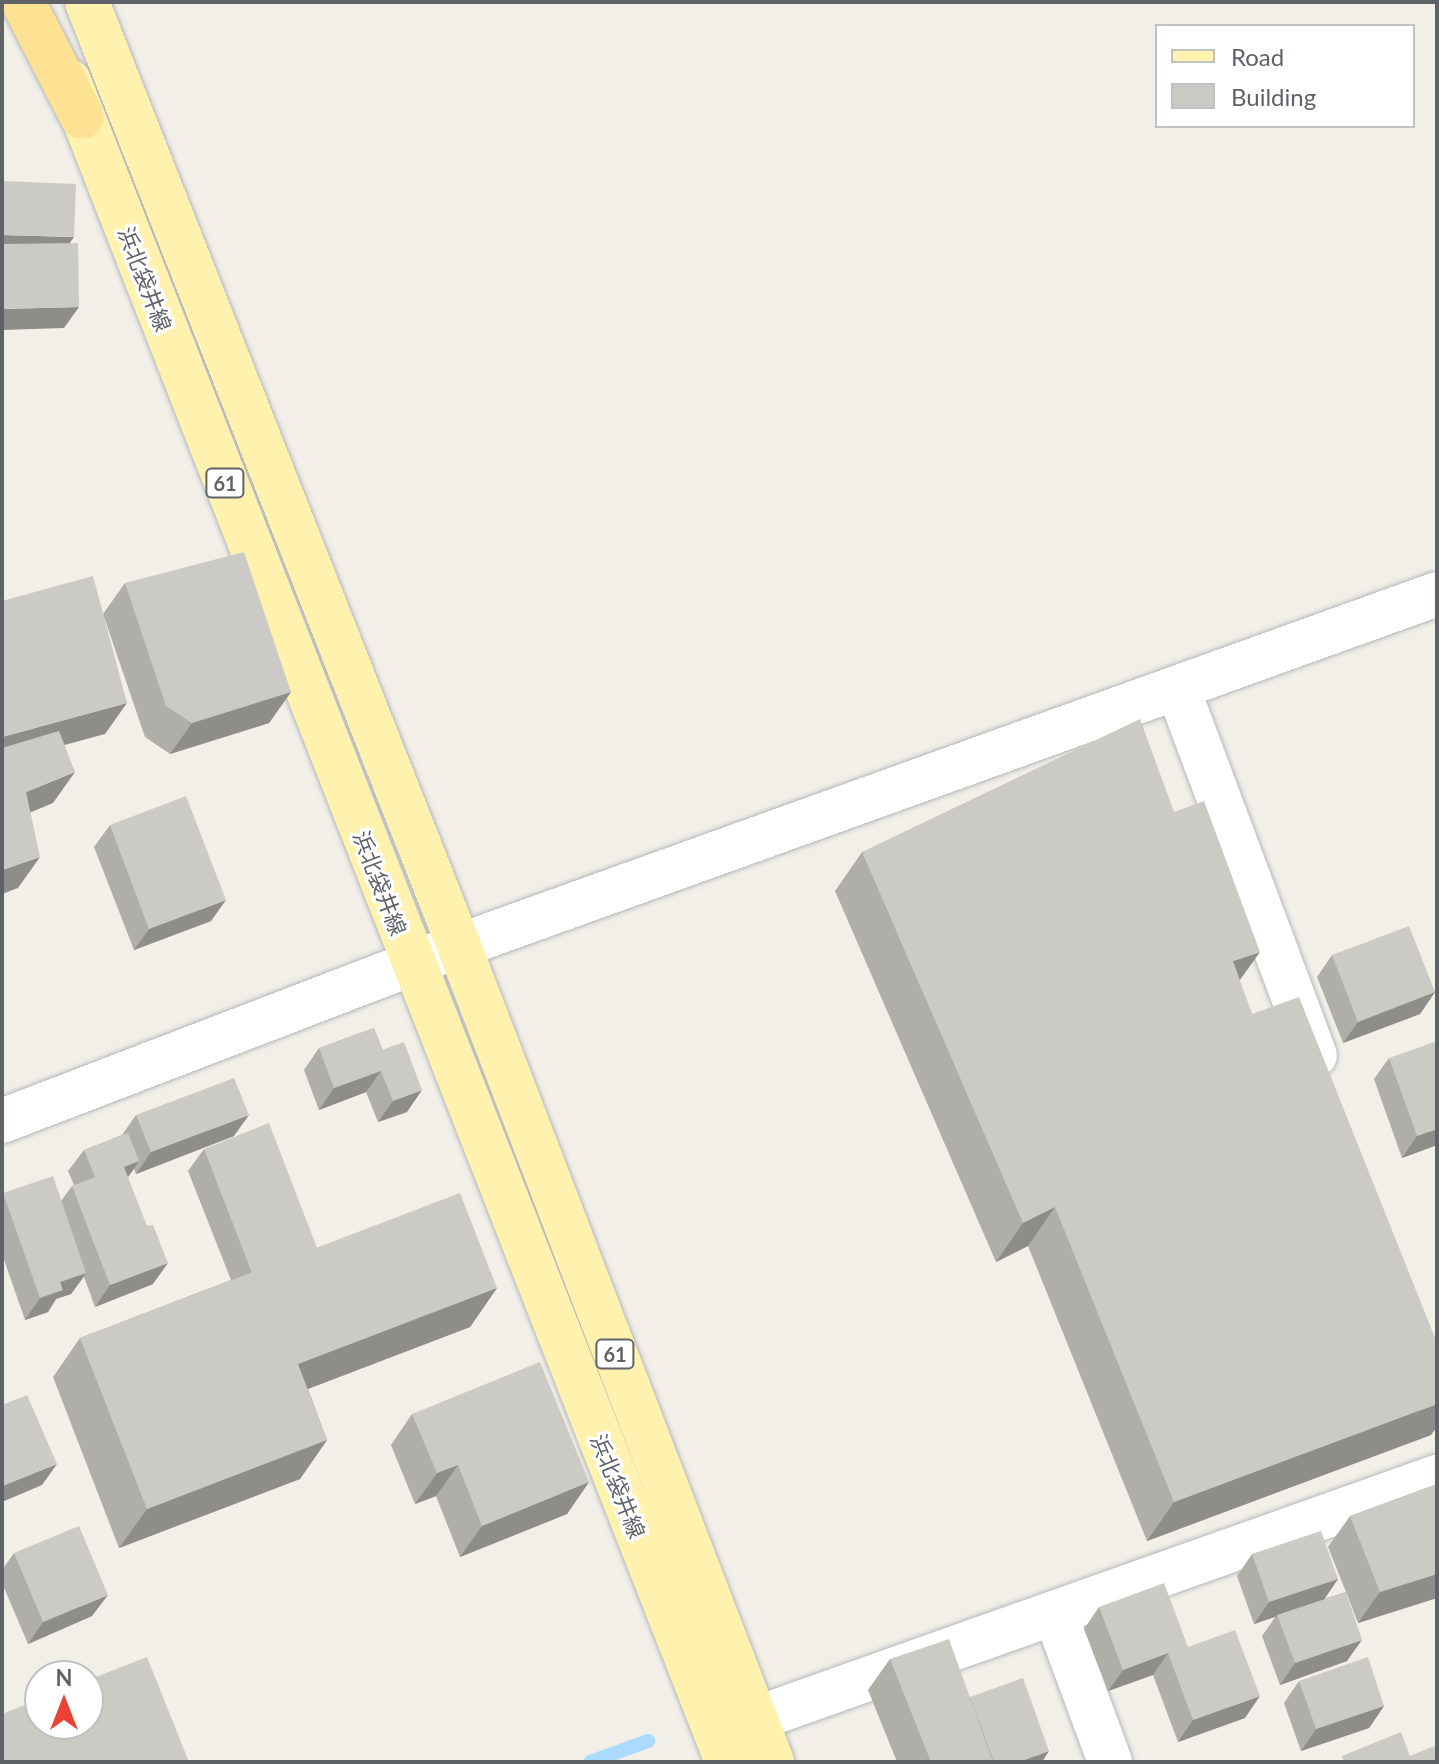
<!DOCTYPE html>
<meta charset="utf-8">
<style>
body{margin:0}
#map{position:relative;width:1439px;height:1764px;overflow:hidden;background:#f1efe8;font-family:Lato,"Noto Sans JP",sans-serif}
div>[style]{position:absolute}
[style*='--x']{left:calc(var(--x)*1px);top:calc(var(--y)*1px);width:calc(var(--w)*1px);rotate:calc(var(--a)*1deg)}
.stream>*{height:14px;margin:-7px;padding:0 7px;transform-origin:7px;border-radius:7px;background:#aadaff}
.roads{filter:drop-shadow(0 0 2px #b5b8bc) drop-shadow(0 0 2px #b5b8bc)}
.minor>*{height:44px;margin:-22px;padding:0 22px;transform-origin:22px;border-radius:22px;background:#fff}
.tertiary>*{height:44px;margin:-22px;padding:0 22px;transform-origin:22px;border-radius:22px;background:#fff}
.primary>*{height:44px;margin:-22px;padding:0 22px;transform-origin:22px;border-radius:22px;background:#fff2af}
.motorway>*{height:44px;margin:-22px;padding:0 22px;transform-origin:22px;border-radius:22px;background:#fde293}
.wall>*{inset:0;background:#afaea9}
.shaded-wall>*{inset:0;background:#8f8d8a}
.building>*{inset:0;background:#cccac5}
span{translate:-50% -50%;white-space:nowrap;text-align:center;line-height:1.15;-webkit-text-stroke:6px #fff;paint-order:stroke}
.shield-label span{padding:2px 6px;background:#fff;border:2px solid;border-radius:6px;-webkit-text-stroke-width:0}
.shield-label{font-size:20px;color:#5f6368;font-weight:700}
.street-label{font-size:22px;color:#5f6368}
.frame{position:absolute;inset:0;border:4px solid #5f6368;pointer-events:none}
.legend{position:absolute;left:1155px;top:24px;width:260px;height:104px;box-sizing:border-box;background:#fff;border:2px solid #bfc1c3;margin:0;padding:10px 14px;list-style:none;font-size:24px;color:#5f6368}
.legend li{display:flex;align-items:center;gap:16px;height:40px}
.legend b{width:40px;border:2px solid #bfc1c3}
.north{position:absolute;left:24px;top:1660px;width:80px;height:80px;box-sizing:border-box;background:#fff;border:2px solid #bfc1c3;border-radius:50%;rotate:0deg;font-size:22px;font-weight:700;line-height:32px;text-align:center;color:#5f6368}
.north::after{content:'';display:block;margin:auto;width:28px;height:36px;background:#ea4335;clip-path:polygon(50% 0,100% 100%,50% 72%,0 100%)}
</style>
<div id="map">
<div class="stream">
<div style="--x:590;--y:1762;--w:62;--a:-19.9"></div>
</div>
<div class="roads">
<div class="minor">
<div style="--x:1178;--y:689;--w:391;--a:69.5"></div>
<div style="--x:2;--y:1121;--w:489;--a:-21"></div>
<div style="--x:1055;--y:1613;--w:159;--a:69.7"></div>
<div style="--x:755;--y:1719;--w:724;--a:-19.54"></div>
</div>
<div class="tertiary">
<div style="--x:459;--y:946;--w:1039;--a:-19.79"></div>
</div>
<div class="primary">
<div style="--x:87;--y:2;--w:1015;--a:68.49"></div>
<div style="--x:459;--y:946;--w:874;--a:69.01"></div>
<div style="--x:69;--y:81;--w:1805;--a:68.62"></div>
</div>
<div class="motorway">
<div style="--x:23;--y:2;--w:129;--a:62.8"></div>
</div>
</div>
<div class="wall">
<div style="clip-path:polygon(125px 583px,291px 692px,269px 723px,170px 754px,145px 737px,103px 614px)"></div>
<div style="clip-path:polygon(1174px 812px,1252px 1014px,1431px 1435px,1147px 1541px,1028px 1246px,996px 1262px,835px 891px,862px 852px)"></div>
<div style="clip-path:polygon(110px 825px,211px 921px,134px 950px,94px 847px)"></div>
<div style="clip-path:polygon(1332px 955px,1435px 992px,1420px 1014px,1343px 1043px,1317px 977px)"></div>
<div style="clip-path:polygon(374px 1028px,407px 1112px,378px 1122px,366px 1092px,319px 1110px,304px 1070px,319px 1048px)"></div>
<div style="clip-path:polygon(1389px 1058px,1437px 1145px,1402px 1158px,1374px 1079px)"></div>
<div style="clip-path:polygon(136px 1115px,234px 1136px,136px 1174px,134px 1169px,128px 1177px,153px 1284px,95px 1307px,84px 1277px,71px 1294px,56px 1299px,48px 1312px,25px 1320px,2px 1254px,2px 1195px,3px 1193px,61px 1201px,72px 1186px,74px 1185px,68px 1171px,84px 1150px,122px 1135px)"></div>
<div style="clip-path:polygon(204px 1149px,317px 1248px,497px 1288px,470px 1327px,308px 1389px,327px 1440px,300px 1479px,119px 1548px,53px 1377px,80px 1338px,231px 1280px,188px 1171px)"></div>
<div style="clip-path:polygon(412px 1414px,589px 1482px,567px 1514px,460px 1557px,436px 1496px,415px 1504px,391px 1445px)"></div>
<div style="clip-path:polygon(1437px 1484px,1437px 1598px,1358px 1623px,1347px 1594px,1347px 1661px,1280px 1685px,1262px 1636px,1276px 1616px,1254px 1624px,1237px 1576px,1252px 1554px,1338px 1579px,1324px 1599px,1346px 1592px,1328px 1547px,1350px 1516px)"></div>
<div style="clip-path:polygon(14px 1553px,92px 1616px,28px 1644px,2px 1583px,2px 1570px)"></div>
<div style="clip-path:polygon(1099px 1607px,1188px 1647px,1245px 1718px,1178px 1742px,1153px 1675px,1108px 1691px,1084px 1629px)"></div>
<div style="clip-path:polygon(890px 1659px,970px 1697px,1042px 1762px,897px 1762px,868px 1690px)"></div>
<div style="clip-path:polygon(1299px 1681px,1384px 1706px,1369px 1728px,1301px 1751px,1284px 1703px)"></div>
</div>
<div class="shaded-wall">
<div style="clip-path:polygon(2px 235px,74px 237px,59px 259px,2px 257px)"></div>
<div style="clip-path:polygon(79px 307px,64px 328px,2px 330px,2px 309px)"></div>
<div style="clip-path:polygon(291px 692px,269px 723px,170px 754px,192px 723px)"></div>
<div style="clip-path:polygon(127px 703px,105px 734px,2px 762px,2px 737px)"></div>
<div style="clip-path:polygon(75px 772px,53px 803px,5px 823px,26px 792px)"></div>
<div style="clip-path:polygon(40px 857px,18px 888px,2px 894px,2px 870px)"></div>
<div style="clip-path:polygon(226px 900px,211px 921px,134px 950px,149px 929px)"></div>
<div style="clip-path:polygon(1260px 952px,1232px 991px,1233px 961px)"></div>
<div style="clip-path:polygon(1435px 992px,1420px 1014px,1343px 1043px,1358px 1022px)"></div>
<div style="clip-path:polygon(381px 1071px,366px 1092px,319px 1110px,334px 1088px)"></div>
<div style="clip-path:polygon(422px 1090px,407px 1112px,378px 1122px,393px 1101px)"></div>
<div style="clip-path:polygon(249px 1115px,234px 1136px,136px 1174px,151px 1152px)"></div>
<div style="clip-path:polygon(1437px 1129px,1437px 1145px,1402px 1158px,1417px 1136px)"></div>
<div style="clip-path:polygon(139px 1161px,124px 1183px,124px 1167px)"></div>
<div style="clip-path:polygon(1055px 1207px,1028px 1246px,996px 1262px,1023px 1223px)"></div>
<div style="clip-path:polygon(168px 1263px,153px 1284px,95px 1307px,110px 1285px)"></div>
<div style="clip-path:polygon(86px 1273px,71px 1294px,56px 1299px,48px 1312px,25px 1320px,40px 1298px,60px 1282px)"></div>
<div style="clip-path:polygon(497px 1288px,470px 1327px,271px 1403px,298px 1364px)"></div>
<div style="clip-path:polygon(1437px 1404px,1437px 1427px,1431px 1435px,1147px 1541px,1174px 1502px)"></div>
<div style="clip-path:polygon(327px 1440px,300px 1479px,119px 1548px,147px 1509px)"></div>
<div style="clip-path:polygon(57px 1464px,42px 1485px,2px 1502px,2px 1486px)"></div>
<div style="clip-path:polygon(458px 1465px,436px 1496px,415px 1504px,437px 1473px)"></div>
<div style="clip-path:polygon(589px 1482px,567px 1514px,460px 1557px,482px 1526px)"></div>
<div style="clip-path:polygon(1437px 1574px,1437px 1598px,1358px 1623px,1380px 1592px)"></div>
<div style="clip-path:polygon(1338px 1579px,1323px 1601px,1254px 1624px,1269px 1602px)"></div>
<div style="clip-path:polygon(108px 1595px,92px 1616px,28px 1644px,43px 1622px)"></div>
<div style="clip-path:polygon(1362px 1640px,1347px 1661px,1280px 1685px,1295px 1663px)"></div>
<div style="clip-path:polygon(1168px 1653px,1153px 1675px,1108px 1691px,1123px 1670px)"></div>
<div style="clip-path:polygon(1260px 1696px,1245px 1718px,1178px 1742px,1193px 1720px)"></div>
<div style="clip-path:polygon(1384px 1706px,1369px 1728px,1301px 1751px,1316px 1729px)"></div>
<div style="clip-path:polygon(1049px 1751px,1042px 1762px,1019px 1762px)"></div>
</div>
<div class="building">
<div style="clip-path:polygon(2px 181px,76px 184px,74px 237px,2px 235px)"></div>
<div style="clip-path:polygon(78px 243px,79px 307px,2px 309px,2px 244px)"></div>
<div style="clip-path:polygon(244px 552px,291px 692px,192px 723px,166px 706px,125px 583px)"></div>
<div style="clip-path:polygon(93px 576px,127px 703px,2px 737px,2px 601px)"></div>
<div style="clip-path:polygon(1140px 719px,1174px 812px,1204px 801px,1260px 952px,1233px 961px,1252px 1014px,1299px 997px,1437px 1343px,1437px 1404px,1174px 1502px,1055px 1207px,1023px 1223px,862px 852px)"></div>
<div style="clip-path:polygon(59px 731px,75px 772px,26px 792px,40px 857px,2px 870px,2px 748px)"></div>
<div style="clip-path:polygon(186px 796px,226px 900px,149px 929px,110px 825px)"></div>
<div style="clip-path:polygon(1409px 926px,1435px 992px,1358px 1022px,1332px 955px)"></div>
<div style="clip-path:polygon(374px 1028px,382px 1050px,404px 1042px,422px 1090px,393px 1101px,381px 1071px,334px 1088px,319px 1048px)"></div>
<div style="clip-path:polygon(1437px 1041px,1437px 1129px,1417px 1136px,1389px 1058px)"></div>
<div style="clip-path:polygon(234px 1078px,249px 1115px,151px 1152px,136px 1115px)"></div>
<div style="clip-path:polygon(269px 1123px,317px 1248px,252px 1273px,204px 1149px)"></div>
<div style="clip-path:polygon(128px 1133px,139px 1161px,124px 1167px,147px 1226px,153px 1225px,168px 1263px,110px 1285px,72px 1186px,95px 1177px,84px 1150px)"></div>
<div style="clip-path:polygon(53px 1176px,86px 1273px,60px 1282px,63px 1290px,40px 1298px,3px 1193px)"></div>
<div style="clip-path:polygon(460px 1193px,497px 1288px,298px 1364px,327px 1440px,147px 1509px,80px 1338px)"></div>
<div style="clip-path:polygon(540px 1362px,589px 1482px,482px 1526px,458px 1465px,437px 1473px,412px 1414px)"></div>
<div style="clip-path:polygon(27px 1395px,57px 1464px,2px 1486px,2px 1405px)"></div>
<div style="clip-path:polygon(1437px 1484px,1437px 1574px,1380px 1592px,1350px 1516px)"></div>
<div style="clip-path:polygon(79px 1526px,108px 1595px,43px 1622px,14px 1553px)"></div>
<div style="clip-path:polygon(1321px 1531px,1338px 1579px,1269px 1602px,1252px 1554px)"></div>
<div style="clip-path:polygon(1164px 1583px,1188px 1647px,1235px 1630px,1260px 1696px,1193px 1720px,1168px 1653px,1123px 1670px,1099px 1607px)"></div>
<div style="clip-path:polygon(1346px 1592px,1362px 1640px,1295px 1663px,1277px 1615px)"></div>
<div style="clip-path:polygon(949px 1639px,993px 1762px,931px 1762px,890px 1659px)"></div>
<div style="clip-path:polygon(147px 1657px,189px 1762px,2px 1762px,2px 1714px,40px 1699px,40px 1724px,88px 1724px,88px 1680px)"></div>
<div style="clip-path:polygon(1368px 1657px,1384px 1706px,1316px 1729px,1299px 1681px)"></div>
<div style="clip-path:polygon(1023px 1678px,1049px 1751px,1019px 1762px,994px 1762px,970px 1697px)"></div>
<div style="clip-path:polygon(1401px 1732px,1410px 1756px,1437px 1745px,1437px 1762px,1344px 1762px,1342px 1756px)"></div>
</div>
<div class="shield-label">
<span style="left:225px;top:483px">61</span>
<span style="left:615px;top:1354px">61</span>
</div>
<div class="street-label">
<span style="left:145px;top:279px;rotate:69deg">浜北袋井線</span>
<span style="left:380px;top:883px;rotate:69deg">浜北袋井線</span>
<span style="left:618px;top:1486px;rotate:68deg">浜北袋井線</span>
</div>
<div class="frame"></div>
<ul class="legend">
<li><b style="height:10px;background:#fff2af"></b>Road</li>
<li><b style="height:22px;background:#cccac5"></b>Building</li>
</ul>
<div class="north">N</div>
</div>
